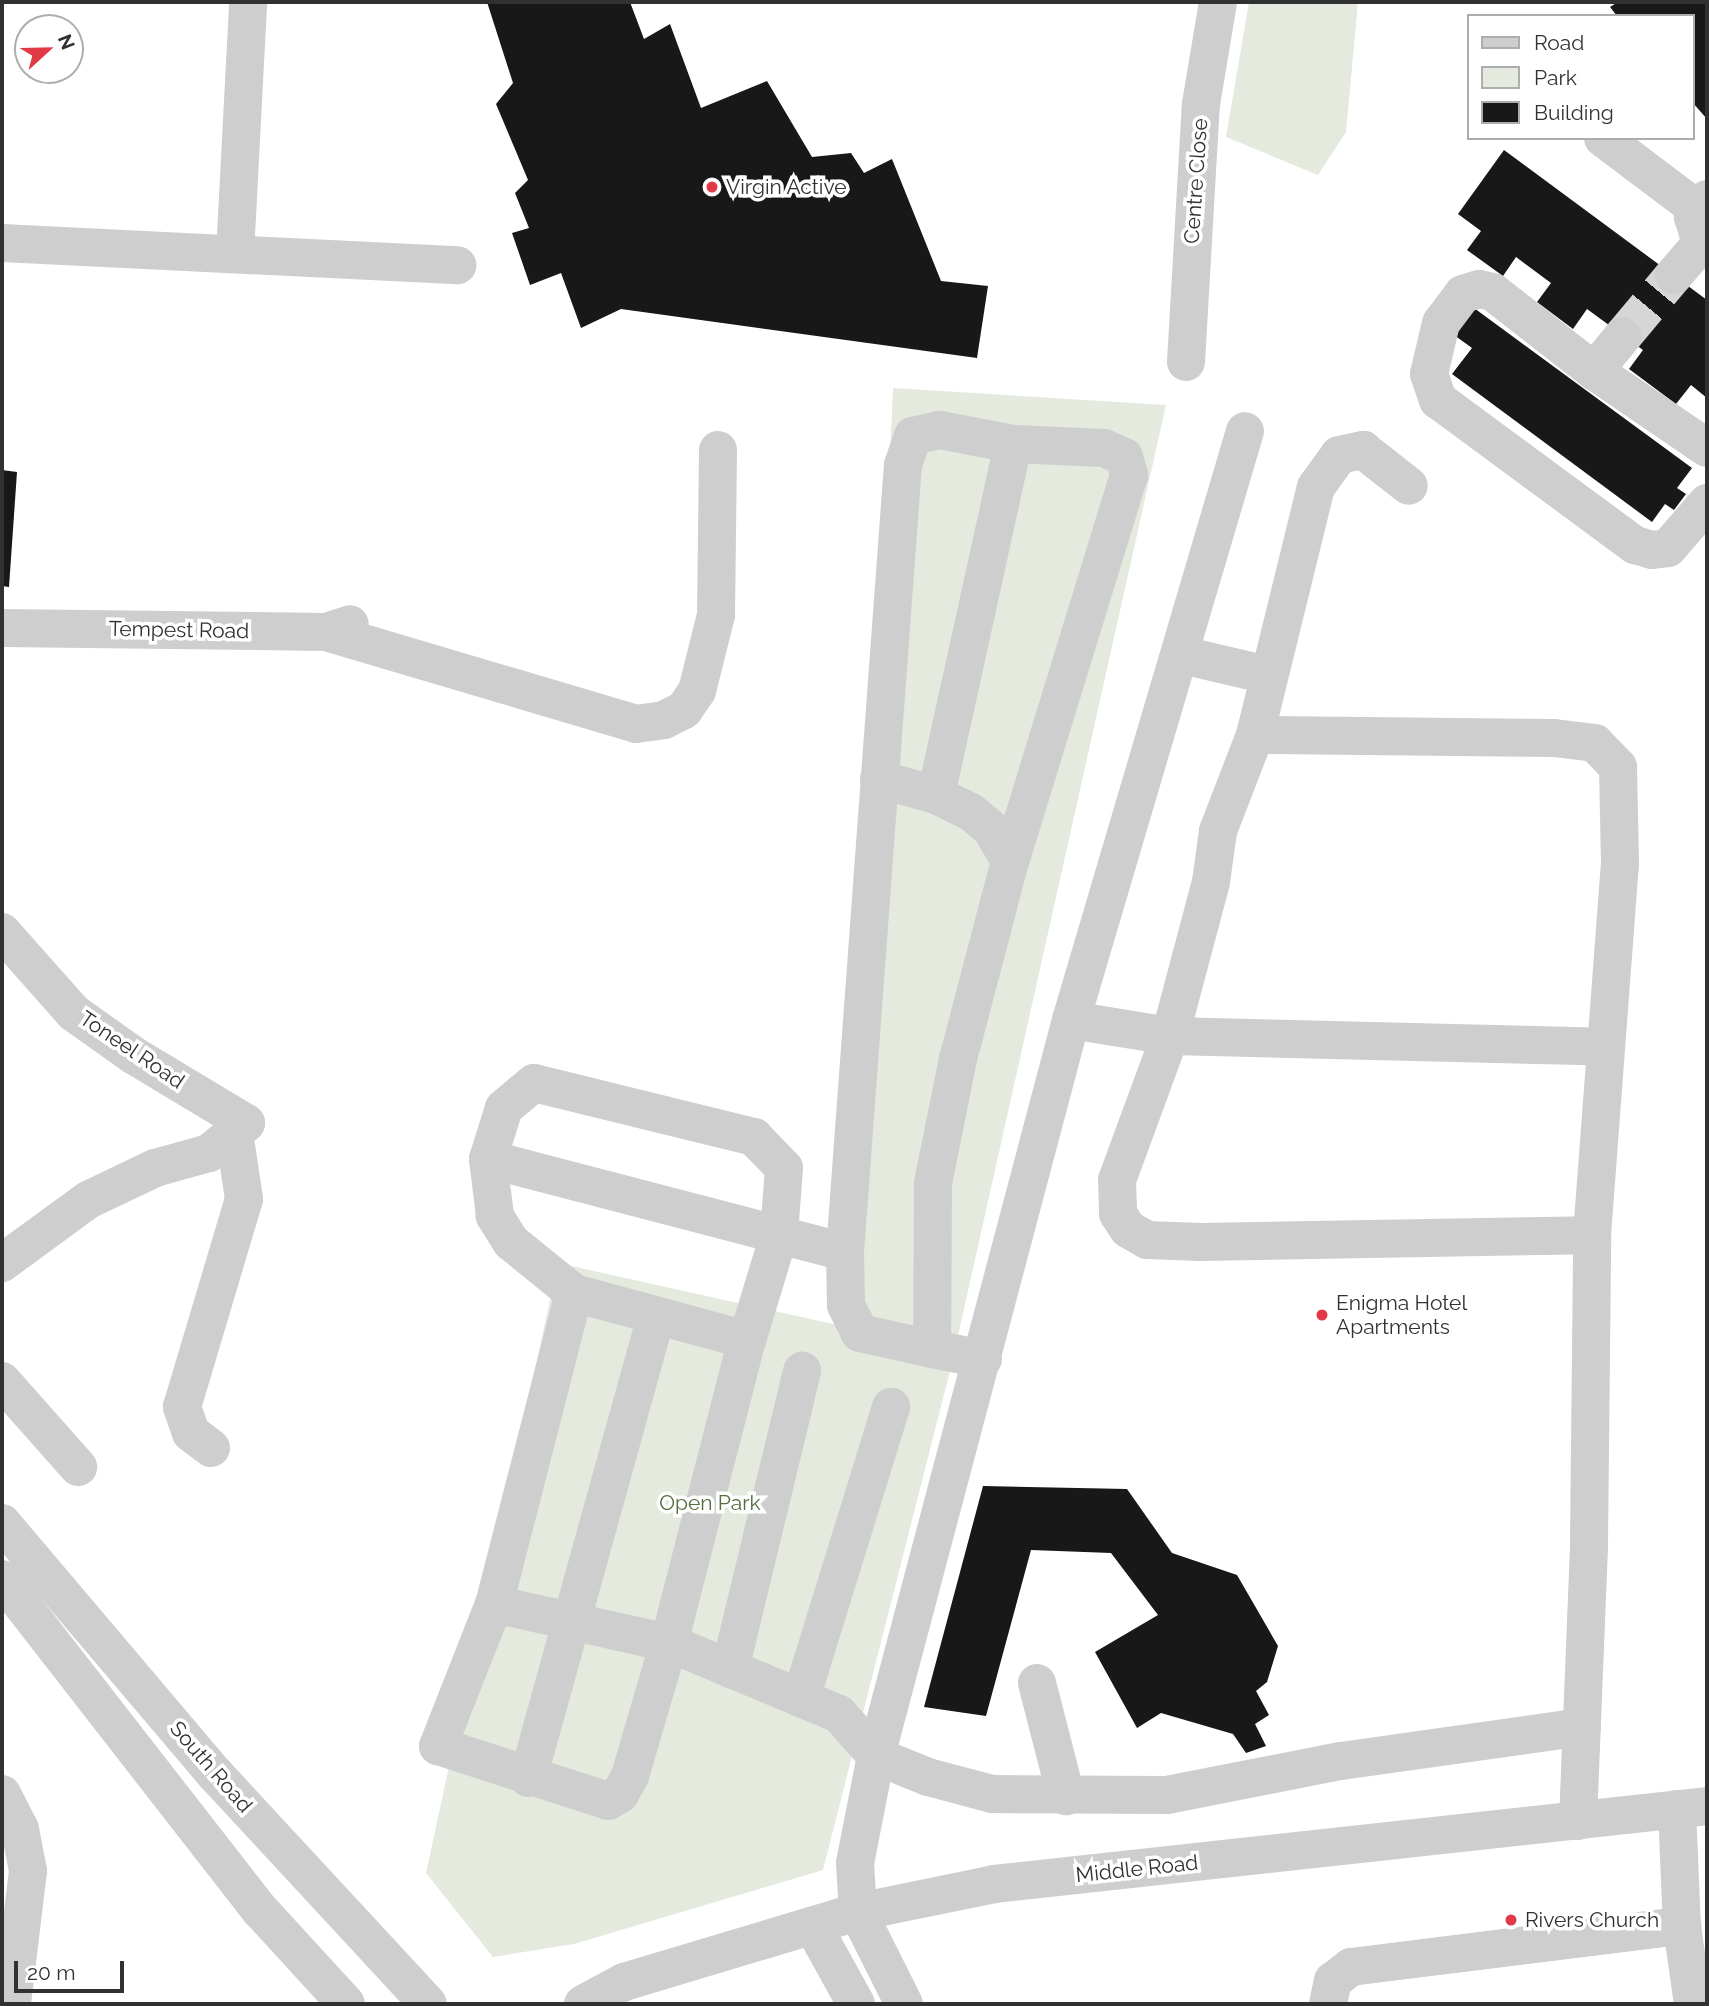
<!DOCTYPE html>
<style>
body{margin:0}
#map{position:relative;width:1709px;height:2006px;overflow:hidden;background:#fff;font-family:Raleway,sans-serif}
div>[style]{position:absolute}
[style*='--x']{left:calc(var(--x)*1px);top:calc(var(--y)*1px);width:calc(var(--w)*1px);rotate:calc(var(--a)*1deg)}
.green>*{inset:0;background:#e4eadd}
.building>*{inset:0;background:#181818}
.minor-tunnel>*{height:38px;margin-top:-19px;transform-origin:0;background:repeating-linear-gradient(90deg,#d6d6d6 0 38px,transparent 0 57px)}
.minor>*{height:38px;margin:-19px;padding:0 19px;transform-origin:19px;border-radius:19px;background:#cecece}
.dots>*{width:19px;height:19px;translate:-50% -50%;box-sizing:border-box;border:4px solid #fff;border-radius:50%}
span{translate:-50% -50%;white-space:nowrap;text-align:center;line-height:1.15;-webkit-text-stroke:7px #fff;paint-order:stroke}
.street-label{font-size:21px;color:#313131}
.poi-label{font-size:21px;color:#313131}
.left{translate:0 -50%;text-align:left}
.park-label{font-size:21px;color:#546d3f}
.frame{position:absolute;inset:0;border:4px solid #313131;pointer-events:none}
.legend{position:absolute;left:1467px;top:14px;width:228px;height:126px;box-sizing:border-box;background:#fff;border:2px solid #adadad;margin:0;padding:9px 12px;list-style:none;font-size:21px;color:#313131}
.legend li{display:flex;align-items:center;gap:14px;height:35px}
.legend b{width:35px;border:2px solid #adadad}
.north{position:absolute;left:14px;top:14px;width:70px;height:70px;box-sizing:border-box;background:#fff;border:2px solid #adadad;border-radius:50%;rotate:68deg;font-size:19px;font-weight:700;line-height:28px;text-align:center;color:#313131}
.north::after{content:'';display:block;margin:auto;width:24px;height:32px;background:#e23946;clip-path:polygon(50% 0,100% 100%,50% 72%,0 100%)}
.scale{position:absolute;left:14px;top:1961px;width:110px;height:32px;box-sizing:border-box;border:4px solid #313131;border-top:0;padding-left:9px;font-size:21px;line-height:24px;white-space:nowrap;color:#313131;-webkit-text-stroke:5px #fff;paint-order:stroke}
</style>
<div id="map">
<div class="green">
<div style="clip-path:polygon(1249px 2px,1358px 2px,1346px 132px,1318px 175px,1226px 137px)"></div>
<div style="clip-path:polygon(893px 388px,1166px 405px,951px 1367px,823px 1870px,574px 1944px,493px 1957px,426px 1873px,558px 1263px,851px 1328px)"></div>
</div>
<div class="building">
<div style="clip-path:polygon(487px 2px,630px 2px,644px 39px,670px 24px,701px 108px,767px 81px,812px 157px,851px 153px,864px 173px,892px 159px,941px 281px,988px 286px,977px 358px,621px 309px,581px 328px,561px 273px,530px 285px,512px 233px,529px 228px,515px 193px,528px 180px,496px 104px,513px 83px)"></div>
<div style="clip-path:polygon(1618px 2px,1707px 2px,1707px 119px,1693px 103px,1693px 16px,1617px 16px,1610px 7px)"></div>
<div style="clip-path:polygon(1504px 150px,1707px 300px,1707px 398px,1691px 385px,1676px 404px,1629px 369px,1643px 350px,1587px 309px,1573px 329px,1537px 302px,1551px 283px,1516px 257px,1503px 276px,1467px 250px,1481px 231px,1458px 214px)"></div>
<div style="clip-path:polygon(1474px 308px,1692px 468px,1677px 488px,1686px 494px,1674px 510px,1665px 504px,1652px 522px,1452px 374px,1472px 348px,1454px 335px)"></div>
<div style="clip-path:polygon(2px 470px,17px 472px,9px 587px,2px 586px)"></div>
<div style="clip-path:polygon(983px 1486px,1127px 1489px,1172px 1553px,1237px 1575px,1278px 1646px,1267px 1682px,1256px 1691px,1269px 1715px,1255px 1724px,1266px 1746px,1246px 1753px,1233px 1734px,1161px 1713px,1137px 1728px,1095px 1652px,1158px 1615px,1111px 1553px,1031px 1550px,986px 1716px,924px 1707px)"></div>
</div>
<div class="minor-tunnel">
<div style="--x:1623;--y:336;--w:80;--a:-50.1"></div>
</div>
<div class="minor">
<div style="--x:1603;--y:138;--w:116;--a:37"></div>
<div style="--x:1707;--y:199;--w:23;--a:128"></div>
<div style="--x:1693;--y:217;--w:17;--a:73"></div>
<div style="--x:1698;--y:233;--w:11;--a:34"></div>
<div style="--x:2;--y:243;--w:456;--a:2.8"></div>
<div style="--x:235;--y:254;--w:252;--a:-87"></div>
<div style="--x:1674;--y:275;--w:48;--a:-49.3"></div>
<div style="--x:1186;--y:362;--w:258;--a:-86.7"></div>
<div style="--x:1201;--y:104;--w:103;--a:-80.5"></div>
<div style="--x:1594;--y:371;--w:45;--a:-50.4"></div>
<div style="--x:1707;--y:448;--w:137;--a:-145.7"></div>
<div style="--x:1594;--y:371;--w:128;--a:-142"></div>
<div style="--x:1493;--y:292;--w:14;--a:-168"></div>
<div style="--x:1479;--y:289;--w:17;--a:163"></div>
<div style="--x:1463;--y:294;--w:36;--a:127"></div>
<div style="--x:1441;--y:323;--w:52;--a:103.2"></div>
<div style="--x:1429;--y:374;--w:28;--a:71"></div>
<div style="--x:1438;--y:400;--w:245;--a:36.4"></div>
<div style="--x:1635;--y:545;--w:18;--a:16"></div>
<div style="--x:1652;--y:550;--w:16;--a:-7"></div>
<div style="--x:1668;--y:548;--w:60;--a:-49.1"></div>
<div style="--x:2;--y:628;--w:324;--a:0.7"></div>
<div style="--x:326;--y:632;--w:25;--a:-18"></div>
<div style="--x:326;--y:632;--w:323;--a:16.5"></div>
<div style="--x:636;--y:724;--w:28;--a:-8"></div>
<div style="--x:664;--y:720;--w:22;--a:-27"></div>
<div style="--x:684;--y:710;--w:23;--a:-56"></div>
<div style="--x:697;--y:691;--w:78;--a:-76"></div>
<div style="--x:716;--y:615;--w:165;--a:-89.3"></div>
<div style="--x:1182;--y:655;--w:87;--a:13.2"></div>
<div style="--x:1255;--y:735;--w:255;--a:-76.2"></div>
<div style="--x:1316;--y:487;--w:39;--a:-54"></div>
<div style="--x:1339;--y:455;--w:25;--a:-12"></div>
<div style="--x:1363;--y:450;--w:58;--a:38"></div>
<div style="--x:879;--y:779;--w:59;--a:15.7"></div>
<div style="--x:936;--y:795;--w:39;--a:26"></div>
<div style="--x:971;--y:812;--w:26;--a:40"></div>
<div style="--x:991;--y:829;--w:37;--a:59"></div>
<div style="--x:936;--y:795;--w:359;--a:-77.6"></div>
<div style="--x:2;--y:932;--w:108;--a:48.4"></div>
<div style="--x:74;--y:1013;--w:72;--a:35.4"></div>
<div style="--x:133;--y:1055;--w:132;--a:31"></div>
<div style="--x:246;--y:1123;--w:48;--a:141"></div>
<div style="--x:209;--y:1153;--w:56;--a:164.5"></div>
<div style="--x:155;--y:1168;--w:74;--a:154.5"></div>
<div style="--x:88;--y:1200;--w:107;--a:143.8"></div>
<div style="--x:1071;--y:1020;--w:100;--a:9.2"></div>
<div style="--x:1170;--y:1036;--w:435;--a:1.4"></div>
<div style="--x:488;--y:1159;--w:53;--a:-72.6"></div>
<div style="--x:504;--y:1108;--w:39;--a:-40"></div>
<div style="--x:534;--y:1083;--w:227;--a:13.8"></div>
<div style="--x:754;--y:1137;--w:43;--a:45.9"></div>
<div style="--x:784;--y:1168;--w:67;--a:94.3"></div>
<div style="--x:779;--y:1235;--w:110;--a:106.9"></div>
<div style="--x:574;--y:1293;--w:321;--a:104.4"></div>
<div style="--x:494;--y:1604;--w:179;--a:12.6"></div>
<div style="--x:669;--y:1643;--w:313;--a:-75.6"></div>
<div style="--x:747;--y:1340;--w:179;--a:-164.8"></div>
<div style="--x:574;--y:1293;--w:81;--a:-141"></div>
<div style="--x:511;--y:1242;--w:31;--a:-122"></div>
<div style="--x:495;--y:1216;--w:57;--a:-97"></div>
<div style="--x:488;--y:1159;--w:369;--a:14.6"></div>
<div style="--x:932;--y:1349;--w:74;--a:-167.5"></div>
<div style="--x:860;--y:1333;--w:31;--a:-117"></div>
<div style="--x:846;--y:1305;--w:53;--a:-91.1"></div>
<div style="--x:845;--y:1252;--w:789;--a:-85.79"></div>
<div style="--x:903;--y:465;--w:31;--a:-71"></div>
<div style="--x:913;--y:436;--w:28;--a:-13"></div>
<div style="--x:940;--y:430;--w:74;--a:10.9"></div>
<div style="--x:1013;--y:444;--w:91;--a:2.5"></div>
<div style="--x:1104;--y:448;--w:22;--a:24"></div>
<div style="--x:1124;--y:457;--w:19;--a:74"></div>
<div style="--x:1129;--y:475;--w:404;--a:107.1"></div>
<div style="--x:1010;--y:861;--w:205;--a:104.7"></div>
<div style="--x:958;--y:1059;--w:126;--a:101.4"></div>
<div style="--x:933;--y:1183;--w:166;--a:90.3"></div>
<div style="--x:932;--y:1349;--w:52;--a:11.1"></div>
<div style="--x:2;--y:1381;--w:115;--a:48.5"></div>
<div style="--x:211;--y:1448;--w:25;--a:-143"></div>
<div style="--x:191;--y:1433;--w:28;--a:-109"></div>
<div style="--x:182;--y:1407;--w:217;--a:-73.4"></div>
<div style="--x:244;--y:1199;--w:68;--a:-98.5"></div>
<div style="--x:2;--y:1523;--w:329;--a:49.7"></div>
<div style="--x:215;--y:1774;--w:313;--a:47.2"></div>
<div style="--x:2;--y:1579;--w:420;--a:52.1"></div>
<div style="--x:260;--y:1910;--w:127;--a:47.5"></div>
<div style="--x:494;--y:1604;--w:153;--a:111.5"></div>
<div style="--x:438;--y:1746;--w:179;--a:17.9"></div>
<div style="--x:608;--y:1801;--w:14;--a:-30"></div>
<div style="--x:620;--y:1794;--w:21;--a:-61"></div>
<div style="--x:630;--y:1776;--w:139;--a:-73.7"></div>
<div style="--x:669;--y:1643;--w:184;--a:22.7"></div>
<div style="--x:839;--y:1714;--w:56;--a:48.6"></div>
<div style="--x:876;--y:1756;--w:56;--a:22"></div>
<div style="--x:928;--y:1777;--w:66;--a:14.9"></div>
<div style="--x:992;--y:1794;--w:175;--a:0.3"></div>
<div style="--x:1167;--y:1795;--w:177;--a:-11.1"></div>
<div style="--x:1341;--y:1761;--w:243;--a:-8"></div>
<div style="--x:730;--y:1669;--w:307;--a:-76.4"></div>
<div style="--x:1037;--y:1683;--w:117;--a:75.6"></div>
<div style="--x:801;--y:1698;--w:305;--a:-72.8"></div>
<div style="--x:528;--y:1778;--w:480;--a:-74.5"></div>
<div style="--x:2;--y:1794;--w:39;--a:63"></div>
<div style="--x:20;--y:1829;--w:43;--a:79.2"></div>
<div style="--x:28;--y:1871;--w:134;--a:96.9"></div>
<div style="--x:1677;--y:1809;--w:117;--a:87.6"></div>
<div style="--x:1682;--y:1926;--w:79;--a:82"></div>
<div style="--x:1578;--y:1821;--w:278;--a:-87.7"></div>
<div style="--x:1589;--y:1543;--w:308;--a:-89.4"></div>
<div style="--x:1592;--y:1235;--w:373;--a:-85.7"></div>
<div style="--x:1620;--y:863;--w:96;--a:-91.2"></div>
<div style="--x:1618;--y:767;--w:33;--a:-134"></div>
<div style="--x:1595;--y:743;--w:41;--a:-173"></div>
<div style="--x:1554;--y:738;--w:299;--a:-179.4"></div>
<div style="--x:1255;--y:735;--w:103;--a:111.1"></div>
<div style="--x:1218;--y:831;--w:51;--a:97.8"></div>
<div style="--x:1211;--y:882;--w:159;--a:104.9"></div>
<div style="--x:1170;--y:1036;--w:153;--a:110.2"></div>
<div style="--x:1117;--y:1180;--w:34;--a:88"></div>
<div style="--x:1118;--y:1214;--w:18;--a:56"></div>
<div style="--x:1128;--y:1229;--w:22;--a:30"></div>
<div style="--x:1147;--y:1240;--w:53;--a:2.2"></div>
<div style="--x:1200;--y:1242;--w:392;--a:-1"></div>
<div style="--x:813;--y:1926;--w:89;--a:61.1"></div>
<div style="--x:583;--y:2004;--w:47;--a:-28.2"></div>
<div style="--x:624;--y:1982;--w:244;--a:-16.7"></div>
<div style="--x:858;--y:1912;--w:139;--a:-11.6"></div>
<div style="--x:994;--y:1884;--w:717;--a:-6.24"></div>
<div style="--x:904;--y:2004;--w:103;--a:-116.6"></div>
<div style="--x:858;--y:1912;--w:49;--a:-93.5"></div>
<div style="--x:855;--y:1863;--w:109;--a:-78.9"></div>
<div style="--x:876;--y:1756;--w:761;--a:-75.16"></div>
<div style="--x:1071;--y:1020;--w:614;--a:-73.54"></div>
<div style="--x:1328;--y:2004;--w:24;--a:-78"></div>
<div style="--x:1333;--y:1981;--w:23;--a:-38"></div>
<div style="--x:1351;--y:1967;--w:334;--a:-7.1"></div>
</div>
<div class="dots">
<div style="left:712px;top:187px;background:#e23946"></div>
<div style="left:1322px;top:1315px;background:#e23946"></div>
<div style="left:1511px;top:1920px;background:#e23946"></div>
</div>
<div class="street-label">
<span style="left:1196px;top:181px;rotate:-86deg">Centre Close</span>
<span style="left:179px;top:630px;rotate:1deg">Tempest Road</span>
<span style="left:132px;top:1050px;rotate:34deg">Toneel Road</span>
<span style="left:211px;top:1767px;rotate:49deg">South Road</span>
<span style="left:1137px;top:1869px;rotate:-6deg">Middle Road</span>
</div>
<div class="poi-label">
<span class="left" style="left:726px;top:187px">Virgin Active</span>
<span class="left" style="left:1336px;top:1315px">Enigma Hotel<br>Apartments</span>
<span class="left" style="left:1525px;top:1920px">Rivers Church</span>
</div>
<div class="park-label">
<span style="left:710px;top:1503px">Open Park</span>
</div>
<div class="frame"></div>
<ul class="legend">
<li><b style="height:9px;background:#cecece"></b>Road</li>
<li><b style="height:19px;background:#e4eadd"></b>Park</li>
<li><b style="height:19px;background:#181818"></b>Building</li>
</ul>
<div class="north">N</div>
<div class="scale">20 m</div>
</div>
